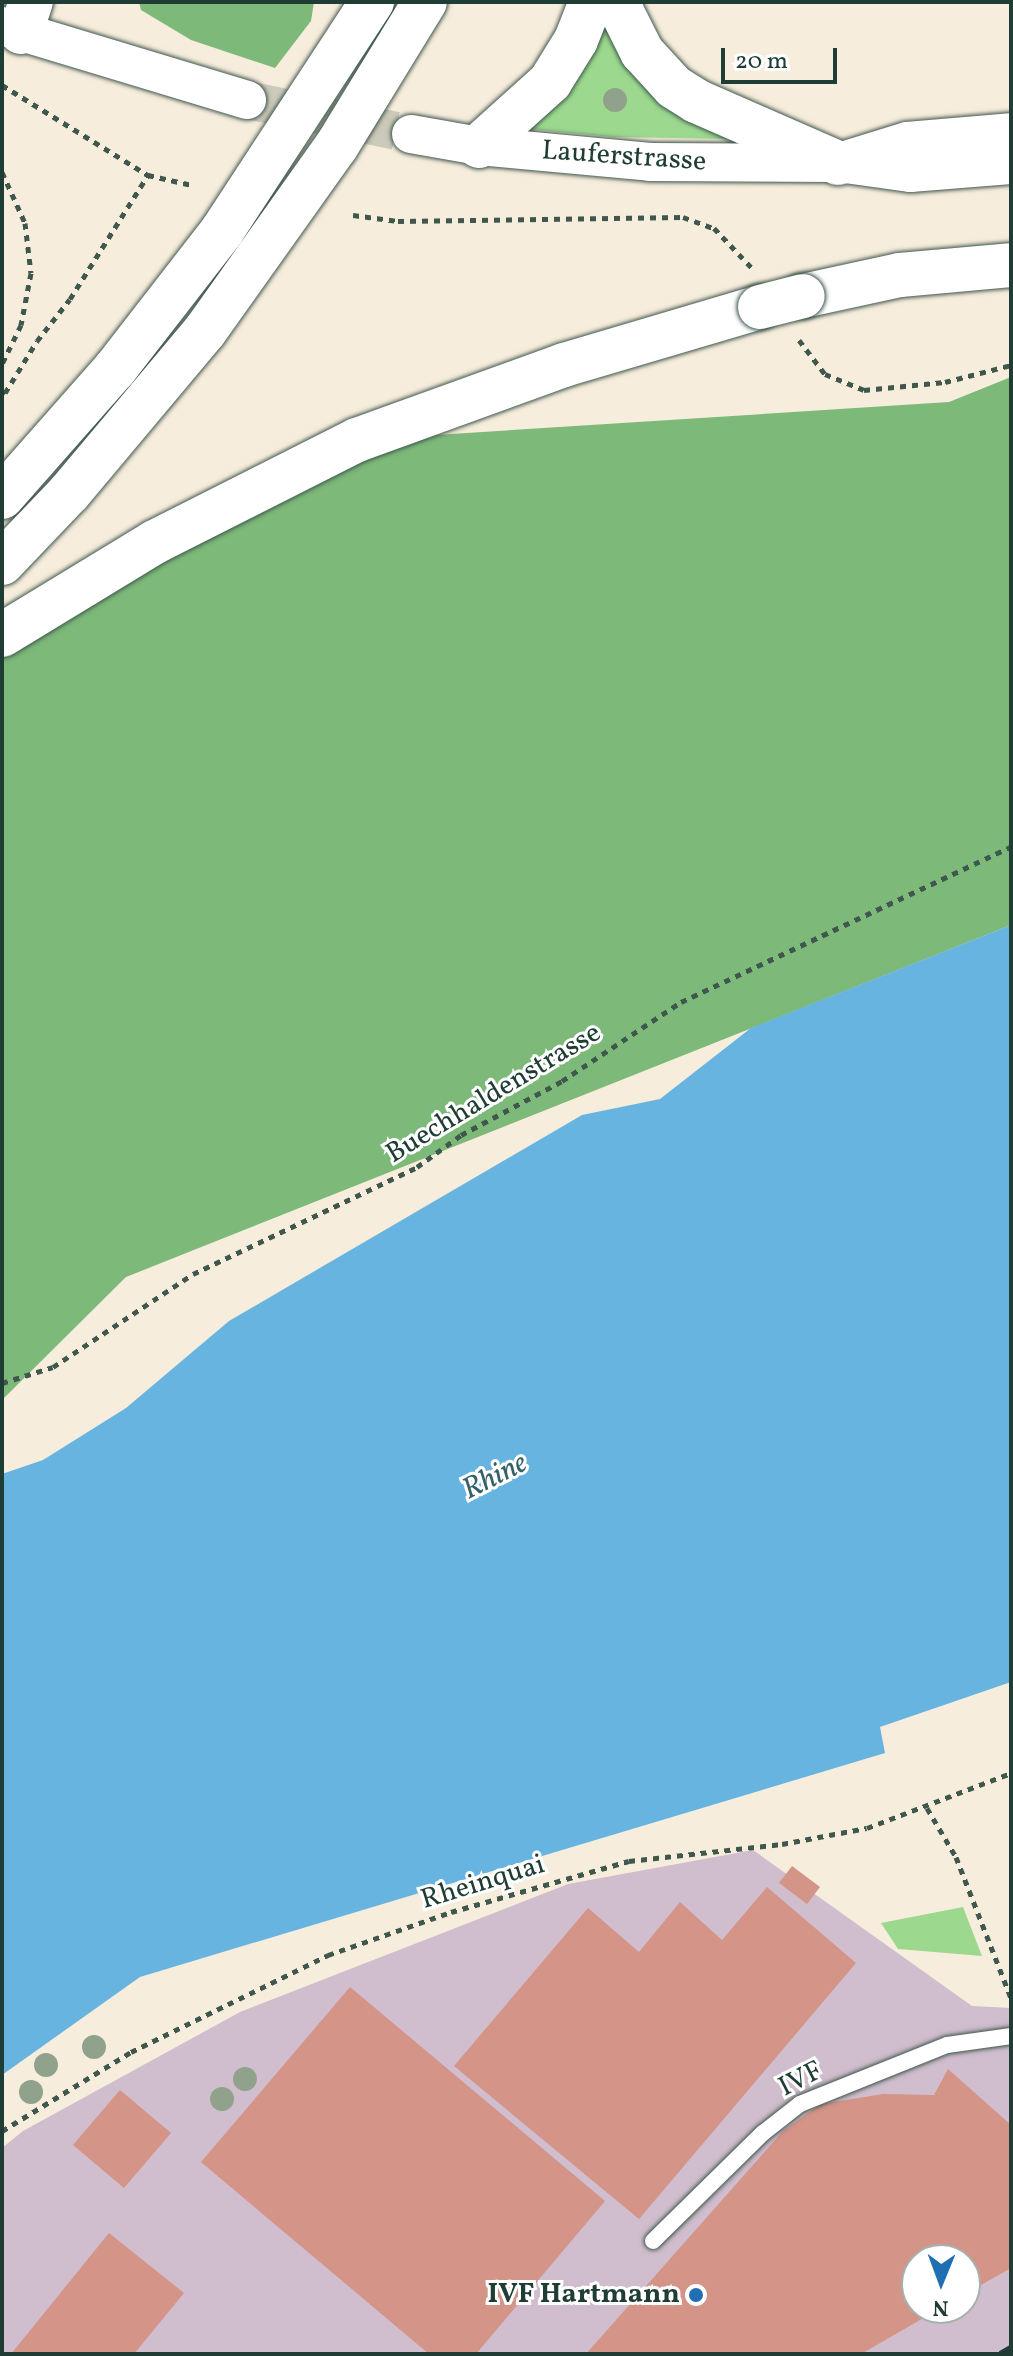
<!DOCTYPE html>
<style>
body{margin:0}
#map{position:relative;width:1013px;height:2356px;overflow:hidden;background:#f7eddc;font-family:Vollkorn,serif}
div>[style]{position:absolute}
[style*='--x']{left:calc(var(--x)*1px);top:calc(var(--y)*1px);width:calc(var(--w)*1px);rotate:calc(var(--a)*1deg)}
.industrial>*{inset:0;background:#d0bdcd}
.green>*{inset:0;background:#9cd98e}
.forest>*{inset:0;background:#7db979}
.water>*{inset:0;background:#68b4e1}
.building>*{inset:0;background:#d49488}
.tertiary-tunnel>*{height:38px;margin-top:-19px;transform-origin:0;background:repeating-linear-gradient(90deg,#cccaba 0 38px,transparent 0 57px)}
.path>*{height:5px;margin-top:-2.5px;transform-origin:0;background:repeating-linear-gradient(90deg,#3f574d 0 6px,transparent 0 12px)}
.roads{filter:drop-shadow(0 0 2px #3f574d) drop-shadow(0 0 2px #3f574d)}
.service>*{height:16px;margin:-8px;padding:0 8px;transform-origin:8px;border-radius:8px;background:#fff}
.tertiary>*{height:38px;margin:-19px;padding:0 19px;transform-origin:19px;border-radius:19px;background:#fff}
.trunk>*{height:44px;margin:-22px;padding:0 22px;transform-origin:22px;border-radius:22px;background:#fff}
.rail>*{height:6px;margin-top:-3px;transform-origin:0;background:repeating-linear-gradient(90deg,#1f3d34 0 12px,transparent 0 18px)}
.bridges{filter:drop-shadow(0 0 2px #3f574d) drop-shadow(0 0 2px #3f574d)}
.trunk-bridge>*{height:44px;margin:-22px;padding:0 22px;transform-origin:22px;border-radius:22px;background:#fff}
.trees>*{width:24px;height:24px;margin:-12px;border-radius:50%;background:#91a28c}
.dots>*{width:22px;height:22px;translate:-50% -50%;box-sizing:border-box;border:4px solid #fff;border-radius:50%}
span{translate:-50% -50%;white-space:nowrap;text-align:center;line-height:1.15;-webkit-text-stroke:6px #fff;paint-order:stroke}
.street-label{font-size:28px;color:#1f3d34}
.poi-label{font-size:28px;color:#1f3d34;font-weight:700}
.right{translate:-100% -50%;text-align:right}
.water-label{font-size:30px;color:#356168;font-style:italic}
.frame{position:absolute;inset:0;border:4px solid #1f3d34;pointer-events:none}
.north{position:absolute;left:901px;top:2244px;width:80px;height:80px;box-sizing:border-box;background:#fff;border:2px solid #a5b1ae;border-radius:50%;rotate:181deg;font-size:22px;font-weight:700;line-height:32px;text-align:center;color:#1f3d34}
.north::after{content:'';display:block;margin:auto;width:28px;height:36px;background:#1f6fb2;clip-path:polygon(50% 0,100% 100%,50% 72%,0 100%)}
.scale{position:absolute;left:721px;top:48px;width:116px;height:36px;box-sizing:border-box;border:4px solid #1f3d34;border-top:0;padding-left:10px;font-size:24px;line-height:28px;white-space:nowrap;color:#1f3d34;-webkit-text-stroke:6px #fff;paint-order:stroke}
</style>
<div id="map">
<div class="industrial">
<div style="clip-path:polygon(evenodd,753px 1850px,972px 2006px,1011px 2008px,1011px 2354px,2px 2354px,2px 2148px,23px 2131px,240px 2012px,568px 1884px,753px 1850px,917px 2260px,965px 2260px,965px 2308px,917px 2308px,917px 2260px)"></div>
</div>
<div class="green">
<div style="clip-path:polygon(601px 19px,729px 139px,613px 137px,529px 129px)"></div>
<div style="clip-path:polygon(963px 1907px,982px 1956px,898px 1949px,881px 1923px)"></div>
</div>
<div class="forest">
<div style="clip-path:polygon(139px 2px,314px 2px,311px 21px,275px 68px,191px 40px,141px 10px)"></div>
<div style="clip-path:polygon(1011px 377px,1011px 925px,126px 1277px,2px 1400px,2px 627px,357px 440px,949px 402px)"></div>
</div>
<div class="water">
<div style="clip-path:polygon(1011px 925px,1011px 1682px,880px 1727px,885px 1753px,140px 1977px,2px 2075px,2px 1474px,43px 1460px,126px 1408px,229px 1321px,582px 1115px,660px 1099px,751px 1028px)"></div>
</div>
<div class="building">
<div style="clip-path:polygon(792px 1866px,820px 1887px,807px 1904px,779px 1883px)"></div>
<div style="clip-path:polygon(767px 1887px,856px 1963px,639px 2219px,454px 2066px,588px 1908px,639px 1952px,680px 1902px,722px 1940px)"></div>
<div style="clip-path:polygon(350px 1987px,605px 2201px,476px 2354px,429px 2354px,201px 2162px)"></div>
<div style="clip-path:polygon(948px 2069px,1011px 2125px,1011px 2268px,965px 2294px,965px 2260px,917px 2260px,917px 2308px,941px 2308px,861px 2354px,586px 2354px,783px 2131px,821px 2104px,883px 2094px,934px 2095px)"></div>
<div style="clip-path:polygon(120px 2090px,171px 2133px,124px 2188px,73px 2145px)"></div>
<div style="clip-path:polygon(109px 2233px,184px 2293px,134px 2354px,11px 2354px)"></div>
</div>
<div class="tertiary-tunnel">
<div style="--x:247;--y:100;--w:167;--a:11.7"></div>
</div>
<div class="path">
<div style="--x:2;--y:85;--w:172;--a:31.7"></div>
<div style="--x:148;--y:175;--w:45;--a:12.8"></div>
<div style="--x:2;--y:172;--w:56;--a:65.7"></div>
<div style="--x:25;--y:223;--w:50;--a:83.2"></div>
<div style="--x:31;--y:273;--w:53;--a:100.9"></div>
<div style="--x:21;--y:325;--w:43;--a:116"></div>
<div style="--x:353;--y:215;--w:45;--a:7.6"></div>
<div style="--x:398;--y:221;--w:285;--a:-0.8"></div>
<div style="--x:683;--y:217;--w:33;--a:20"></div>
<div style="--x:714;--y:228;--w:55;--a:46.5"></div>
<div style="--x:799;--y:340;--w:43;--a:52.6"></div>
<div style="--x:825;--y:374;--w:42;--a:22.3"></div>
<div style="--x:864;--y:390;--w:81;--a:-5.6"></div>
<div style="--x:945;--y:382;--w:68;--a:-14.4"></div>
<div style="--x:2;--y:391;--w:4;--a:34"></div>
<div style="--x:5;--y:393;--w:61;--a:-58.4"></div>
<div style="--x:37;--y:341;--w:53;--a:-51.8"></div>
<div style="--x:70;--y:299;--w:146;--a:-57.8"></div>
<div style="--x:2;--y:1383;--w:53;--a:-17.4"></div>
<div style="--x:53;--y:1367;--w:168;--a:-33.6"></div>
<div style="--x:193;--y:1274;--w:248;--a:-25.5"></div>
<div style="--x:417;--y:1167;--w:54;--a:-36"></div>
<div style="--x:461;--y:1135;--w:115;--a:-28.1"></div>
<div style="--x:562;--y:1081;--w:143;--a:-33.6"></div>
<div style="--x:681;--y:1002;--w:365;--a:-25.2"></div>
<div style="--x:927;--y:1808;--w:57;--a:59.4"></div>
<div style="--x:956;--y:1857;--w:151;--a:68.7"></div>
<div style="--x:2;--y:2131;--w:151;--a:-31.5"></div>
<div style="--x:131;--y:2052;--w:220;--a:-26.2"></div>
<div style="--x:328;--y:1955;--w:130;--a:-19.3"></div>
<div style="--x:451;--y:1912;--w:185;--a:-16"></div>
<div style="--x:629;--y:1861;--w:154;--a:-6.3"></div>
<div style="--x:782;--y:1844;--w:86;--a:-10.7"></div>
<div style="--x:867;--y:1828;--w:154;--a:-20.9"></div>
</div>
<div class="roads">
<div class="service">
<div style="--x:653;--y:2241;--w:154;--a:-44.5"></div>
<div style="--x:763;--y:2133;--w:47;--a:-38.1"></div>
<div style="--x:800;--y:2104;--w:158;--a:-21.9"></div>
<div style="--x:947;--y:2045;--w:65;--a:-8"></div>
</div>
<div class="tertiary">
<div style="--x:2;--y:26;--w:256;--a:16.8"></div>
<div style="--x:411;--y:134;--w:69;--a:10"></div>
<div style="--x:479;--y:146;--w:172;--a:5.3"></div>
<div style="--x:650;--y:162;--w:188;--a:0.3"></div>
<div style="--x:838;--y:163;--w:73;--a:7.9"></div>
<div style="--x:910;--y:173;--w:101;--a:-4.5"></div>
<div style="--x:849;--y:159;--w:61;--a:-17.2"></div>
<div style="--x:907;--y:141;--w:104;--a:-4.9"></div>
</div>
<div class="trunk">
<div style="--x:617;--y:2;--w:56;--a:63.4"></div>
<div style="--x:642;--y:52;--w:47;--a:47.6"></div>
<div style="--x:674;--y:87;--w:26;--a:32"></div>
<div style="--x:696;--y:101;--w:155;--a:23.6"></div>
<div style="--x:21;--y:32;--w:32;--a:-72"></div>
<div style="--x:479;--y:146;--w:96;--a:-42"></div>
<div style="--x:550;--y:82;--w:49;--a:-58.2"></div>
<div style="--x:576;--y:40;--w:41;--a:-68.5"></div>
<div style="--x:803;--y:296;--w:99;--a:-12.2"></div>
<div style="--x:900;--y:275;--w:111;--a:-5.1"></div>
<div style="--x:2;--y:497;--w:171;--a:-48.6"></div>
<div style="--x:115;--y:369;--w:175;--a:-52.2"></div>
<div style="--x:222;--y:231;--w:274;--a:-56.8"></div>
<div style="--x:2;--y:563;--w:97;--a:-46.3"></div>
<div style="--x:69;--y:493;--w:212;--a:-50"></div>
<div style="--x:205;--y:331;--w:226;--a:-54.6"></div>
<div style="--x:336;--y:147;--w:170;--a:-58.5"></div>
<div style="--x:2;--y:635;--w:179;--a:-31.3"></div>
<div style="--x:155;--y:542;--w:226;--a:-26.8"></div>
<div style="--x:357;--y:440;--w:220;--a:-19.9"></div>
<div style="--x:564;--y:365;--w:204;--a:-16.5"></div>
</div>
</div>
<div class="rail">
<div style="--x:1000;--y:2354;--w:13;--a:-29"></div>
</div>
<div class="bridges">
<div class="trunk-bridge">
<div style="--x:760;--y:307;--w:44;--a:-14.3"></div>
</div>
</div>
<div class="trees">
<div style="left:615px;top:100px"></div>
<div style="left:94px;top:2047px"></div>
<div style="left:46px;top:2065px"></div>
<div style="left:245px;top:2079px"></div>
<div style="left:31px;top:2092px"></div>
<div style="left:222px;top:2099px"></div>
</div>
<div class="dots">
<div style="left:696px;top:2295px;background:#1f6fb2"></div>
</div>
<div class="street-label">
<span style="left:624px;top:157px;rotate:4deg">Lauferstrasse</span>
<span style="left:494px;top:1094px;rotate:-31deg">Buechhaldenstrasse</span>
<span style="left:483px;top:1883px;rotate:-17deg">Rheinquai</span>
<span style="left:801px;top:2080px;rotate:-27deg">IVF</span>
</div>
<div class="poi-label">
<span class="right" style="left:680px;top:2295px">IVF Hartmann</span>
</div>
<div class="water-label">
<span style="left:495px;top:1477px;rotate:-27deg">Rhine</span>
</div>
<div class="frame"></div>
<div class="north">N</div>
<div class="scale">20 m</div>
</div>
